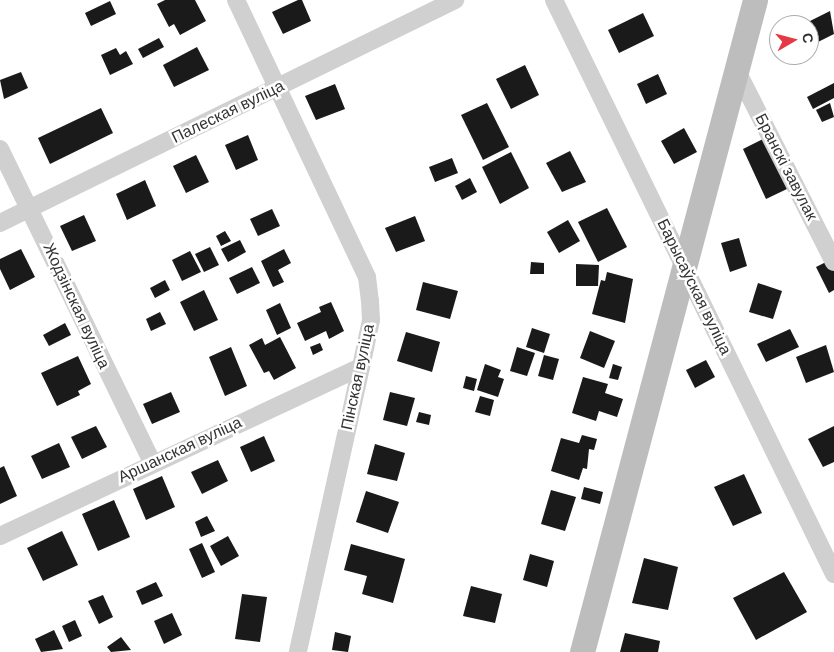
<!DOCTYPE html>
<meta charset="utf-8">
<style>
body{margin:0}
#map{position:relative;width:834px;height:652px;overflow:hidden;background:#fff;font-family:"DM Sans",sans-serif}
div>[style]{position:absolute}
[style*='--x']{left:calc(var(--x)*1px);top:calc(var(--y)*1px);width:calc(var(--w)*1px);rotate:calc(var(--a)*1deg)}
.building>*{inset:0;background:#1a1a1a}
.street>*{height:18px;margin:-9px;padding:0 9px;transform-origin:9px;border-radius:9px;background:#d0d0d0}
.secondary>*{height:25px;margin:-12.5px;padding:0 12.5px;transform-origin:12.5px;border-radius:12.5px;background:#bdbdbd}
span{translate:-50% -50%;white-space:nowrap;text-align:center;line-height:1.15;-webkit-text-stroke:5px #fff;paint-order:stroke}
.street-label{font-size:16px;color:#333}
.north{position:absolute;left:769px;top:15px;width:50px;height:50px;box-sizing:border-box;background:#fff;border:1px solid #adadad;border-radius:50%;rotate:82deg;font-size:14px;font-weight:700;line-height:20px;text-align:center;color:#333}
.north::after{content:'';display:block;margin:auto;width:18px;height:22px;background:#e63946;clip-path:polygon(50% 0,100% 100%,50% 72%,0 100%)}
</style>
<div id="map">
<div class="building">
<div style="clip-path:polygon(165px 0,195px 0,206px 21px,180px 35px,174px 24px,169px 27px,157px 4px)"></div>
<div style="clip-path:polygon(298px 0,302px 0,311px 21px,283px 34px,272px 12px)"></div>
<div style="clip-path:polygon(110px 1px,116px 14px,91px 26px,85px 13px)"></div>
<div style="clip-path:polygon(830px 11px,834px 34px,814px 44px,809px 25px,802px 25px)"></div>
<div style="clip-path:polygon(643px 13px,654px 36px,619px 53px,608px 30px)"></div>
<div style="clip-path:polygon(159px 38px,164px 47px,143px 58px,138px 49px)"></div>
<div style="clip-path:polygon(197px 47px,209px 70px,174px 87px,163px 65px)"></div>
<div style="clip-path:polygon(116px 48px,120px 55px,126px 51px,133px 64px,110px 75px,101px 55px)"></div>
<div style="clip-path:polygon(525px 65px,539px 95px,511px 109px,496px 79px)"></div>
<div style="clip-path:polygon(21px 72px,28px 88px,4px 99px,0 80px)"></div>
<div style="clip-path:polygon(658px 74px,667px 94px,646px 104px,637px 84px)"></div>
<div style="clip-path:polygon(834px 83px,834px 98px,813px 109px,807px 97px)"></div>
<div style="clip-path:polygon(335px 84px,345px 109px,316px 120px,305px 96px)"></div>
<div style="clip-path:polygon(487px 103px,509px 147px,483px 160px,461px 115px)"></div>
<div style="clip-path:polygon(830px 103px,834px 117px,822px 122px,816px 110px)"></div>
<div style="clip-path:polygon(101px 108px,113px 133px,50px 164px,38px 138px)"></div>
<div style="clip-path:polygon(684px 128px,697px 152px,674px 164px,661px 141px)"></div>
<div style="clip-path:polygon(248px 135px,258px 160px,236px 170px,225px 145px)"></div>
<div style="clip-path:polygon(765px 138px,789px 188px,766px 199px,743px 149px)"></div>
<div style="clip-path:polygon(570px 151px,586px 182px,562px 192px,546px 163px)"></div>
<div style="clip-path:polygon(511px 152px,529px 188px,500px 204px,482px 167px)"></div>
<div style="clip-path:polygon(196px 155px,209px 182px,186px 193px,173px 166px)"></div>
<div style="clip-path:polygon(452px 158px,458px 173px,435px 182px,429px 167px)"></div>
<div style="clip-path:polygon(470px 178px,477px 192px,462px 200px,455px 186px)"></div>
<div style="clip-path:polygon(145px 180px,156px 206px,127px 220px,116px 194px)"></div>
<div style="clip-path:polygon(607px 208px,627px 247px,598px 262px,578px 222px)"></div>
<div style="clip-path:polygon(272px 209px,280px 226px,258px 236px,250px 219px)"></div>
<div style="clip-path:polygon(84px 215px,96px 241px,72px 251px,60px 226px)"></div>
<div style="clip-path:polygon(415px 216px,425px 241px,396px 252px,385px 228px)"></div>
<div style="clip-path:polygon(568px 220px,580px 241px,559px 253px,547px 232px)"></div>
<div style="clip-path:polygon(225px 231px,231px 241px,221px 246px,216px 236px)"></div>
<div style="clip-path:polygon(739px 238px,747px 266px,730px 272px,721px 243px)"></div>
<div style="clip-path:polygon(240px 240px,246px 252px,228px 262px,221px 249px)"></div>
<div style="clip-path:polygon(210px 247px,219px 265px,204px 272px,195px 254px)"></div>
<div style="clip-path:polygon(21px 249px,35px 277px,10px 290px,0 269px,0 259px)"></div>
<div style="clip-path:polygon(284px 249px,291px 263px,278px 270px,284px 282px,273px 287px,261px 261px)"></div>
<div style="clip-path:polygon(190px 251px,201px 272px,182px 281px,172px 260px)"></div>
<div style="clip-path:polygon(830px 260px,834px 269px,834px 290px,829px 293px,816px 267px)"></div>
<div style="clip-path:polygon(531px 262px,544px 263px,544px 274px,530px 274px)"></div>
<div style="clip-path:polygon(576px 264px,599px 265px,598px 286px,576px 286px)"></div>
<div style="clip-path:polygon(252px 267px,260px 283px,237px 294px,229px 278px)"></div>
<div style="clip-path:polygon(607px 272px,633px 279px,625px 323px,592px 314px,601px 280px,605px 281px)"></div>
<div style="clip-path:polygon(165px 280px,170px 290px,155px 298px,150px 288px)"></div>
<div style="clip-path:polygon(423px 282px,458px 291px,450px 319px,416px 310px)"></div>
<div style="clip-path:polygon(758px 283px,782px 291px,773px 319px,749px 312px)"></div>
<div style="clip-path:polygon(204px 290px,218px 320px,194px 331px,180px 302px)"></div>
<div style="clip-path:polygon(331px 302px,344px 331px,329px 339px,326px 331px,305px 341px,297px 323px,321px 312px,319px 307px)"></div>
<div style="clip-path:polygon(280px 303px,291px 328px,277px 335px,266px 310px)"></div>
<div style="clip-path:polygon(160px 312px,166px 324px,151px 331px,146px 319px)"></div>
<div style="clip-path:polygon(65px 323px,71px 335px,49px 346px,43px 335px)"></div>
<div style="clip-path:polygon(532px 328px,550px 334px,544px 353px,526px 347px)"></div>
<div style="clip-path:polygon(790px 329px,799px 347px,766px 362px,757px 344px)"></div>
<div style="clip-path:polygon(590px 331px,615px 341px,604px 368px,580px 358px)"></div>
<div style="clip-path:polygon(406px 332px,440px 342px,432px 372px,397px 361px)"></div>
<div style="clip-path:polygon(280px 337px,296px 368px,274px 380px,269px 371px,264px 373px,249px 345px,262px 338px,265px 345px)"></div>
<div style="clip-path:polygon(320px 343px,323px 350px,313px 355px,310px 347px)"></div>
<div style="clip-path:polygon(826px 345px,834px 372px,806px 383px,796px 357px)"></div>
<div style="clip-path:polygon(231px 347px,247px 386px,225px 396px,209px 357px)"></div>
<div style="clip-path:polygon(517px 347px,535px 353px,527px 376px,510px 371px)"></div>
<div style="clip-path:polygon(544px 355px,559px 359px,553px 380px,538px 376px)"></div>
<div style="clip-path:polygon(78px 356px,91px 384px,78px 391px,80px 395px,57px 406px,41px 373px)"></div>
<div style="clip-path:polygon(706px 360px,715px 377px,695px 388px,686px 370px)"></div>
<div style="clip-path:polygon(485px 364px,501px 370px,498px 377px,504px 379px,498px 397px,477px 390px)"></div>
<div style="clip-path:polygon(613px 364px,622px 367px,618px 380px,609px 378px)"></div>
<div style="clip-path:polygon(466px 376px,477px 379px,474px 391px,463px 388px)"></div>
<div style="clip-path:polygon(583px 377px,608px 384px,605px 393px,623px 399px,617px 417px,599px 411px,596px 421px,572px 413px)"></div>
<div style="clip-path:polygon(171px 392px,180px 412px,152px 424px,143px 404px)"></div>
<div style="clip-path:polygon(390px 392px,415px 398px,407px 426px,383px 420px)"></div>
<div style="clip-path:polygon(480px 396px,494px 400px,490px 416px,475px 412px)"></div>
<div style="clip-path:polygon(419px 412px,431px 415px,429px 425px,416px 422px)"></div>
<div style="clip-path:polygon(96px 426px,107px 447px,82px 459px,71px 437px)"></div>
<div style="clip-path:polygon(834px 426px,834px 462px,823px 467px,808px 439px)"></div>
<div style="clip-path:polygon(582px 435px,597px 439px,594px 450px,589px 449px,587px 469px,583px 468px,579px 480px,551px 471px,561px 438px,579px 443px)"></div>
<div style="clip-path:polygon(264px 436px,275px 461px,251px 472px,240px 447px)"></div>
<div style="clip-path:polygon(59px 443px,70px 467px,42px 479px,31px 456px)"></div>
<div style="clip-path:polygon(375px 444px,405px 453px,397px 481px,367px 474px)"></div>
<div style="clip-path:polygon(218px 460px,228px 481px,202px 494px,191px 472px)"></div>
<div style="clip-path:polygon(4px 466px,17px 496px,0 504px,0 468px)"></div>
<div style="clip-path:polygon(744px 474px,762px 513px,733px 526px,714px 487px)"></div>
<div style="clip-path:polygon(162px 476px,175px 507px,146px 520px,133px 489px)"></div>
<div style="clip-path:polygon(584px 487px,603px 492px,600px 504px,581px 499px)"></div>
<div style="clip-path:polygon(551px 490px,576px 497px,565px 531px,541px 524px)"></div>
<div style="clip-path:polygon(366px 491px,399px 502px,388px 533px,356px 522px)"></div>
<div style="clip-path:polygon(114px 500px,130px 537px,98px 551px,82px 514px)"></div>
<div style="clip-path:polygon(207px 516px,215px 531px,201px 537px,195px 522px)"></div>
<div style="clip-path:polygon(62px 531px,78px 565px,43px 581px,27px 548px)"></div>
<div style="clip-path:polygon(228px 536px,239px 556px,221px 566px,210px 546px)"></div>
<div style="clip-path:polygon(202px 543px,215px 572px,202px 578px,189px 549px)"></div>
<div style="clip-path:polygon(351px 544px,405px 559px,393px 603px,362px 594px,367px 576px,344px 570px)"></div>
<div style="clip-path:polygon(530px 554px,554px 561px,547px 587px,523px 580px)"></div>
<div style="clip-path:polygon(644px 558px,678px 567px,668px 610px,632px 603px)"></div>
<div style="clip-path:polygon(784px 572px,807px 612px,756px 640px,733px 598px)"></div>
<div style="clip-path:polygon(156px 582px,163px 596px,142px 605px,136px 591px)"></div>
<div style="clip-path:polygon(471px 586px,502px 594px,495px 623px,463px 616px)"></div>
<div style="clip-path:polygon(242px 594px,267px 597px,260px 642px,235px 639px)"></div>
<div style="clip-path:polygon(103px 595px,113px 617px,99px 624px,88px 601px)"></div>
<div style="clip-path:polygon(172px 613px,182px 635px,164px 644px,154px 621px)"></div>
<div style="clip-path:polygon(75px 620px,82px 636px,69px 642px,62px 626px)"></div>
<div style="clip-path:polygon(54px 630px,63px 649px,41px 652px,35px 639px)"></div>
<div style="clip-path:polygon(335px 632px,351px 636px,348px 652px,332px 650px)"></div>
<div style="clip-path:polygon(625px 633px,660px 641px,658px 652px,620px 652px)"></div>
<div style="clip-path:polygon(121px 637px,131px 650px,111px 652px,107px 647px)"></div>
</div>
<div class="street">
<div style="--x:236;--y:0;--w:306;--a:64.7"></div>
<div style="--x:367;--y:277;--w:24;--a:83"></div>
<div style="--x:370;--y:301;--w:19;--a:87"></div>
<div style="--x:371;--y:320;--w:48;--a:102"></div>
<div style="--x:361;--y:367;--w:292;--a:102.5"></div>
<div style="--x:554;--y:0;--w:639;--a:64"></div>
<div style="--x:738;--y:73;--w:212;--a:63.1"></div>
<div style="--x:0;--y:149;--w:348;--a:64.1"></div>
<div style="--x:0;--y:223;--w:507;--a:-26.11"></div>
<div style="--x:0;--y:536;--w:399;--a:-25.1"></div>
</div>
<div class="secondary">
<div style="--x:582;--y:652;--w:675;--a:-75.14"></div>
</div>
<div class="street-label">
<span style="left:228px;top:112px;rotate:-26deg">Палеская вуліца</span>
<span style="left:786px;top:167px;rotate:63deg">Бранскі завулак</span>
<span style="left:694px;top:287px;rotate:64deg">Барысаўская вуліца</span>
<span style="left:76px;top:306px;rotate:65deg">Жодзінская вуліца</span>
<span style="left:358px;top:377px;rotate:-78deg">Пінская вуліца</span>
<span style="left:180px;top:450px;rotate:-25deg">Аршанская вуліца</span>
</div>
<div class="north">С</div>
</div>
